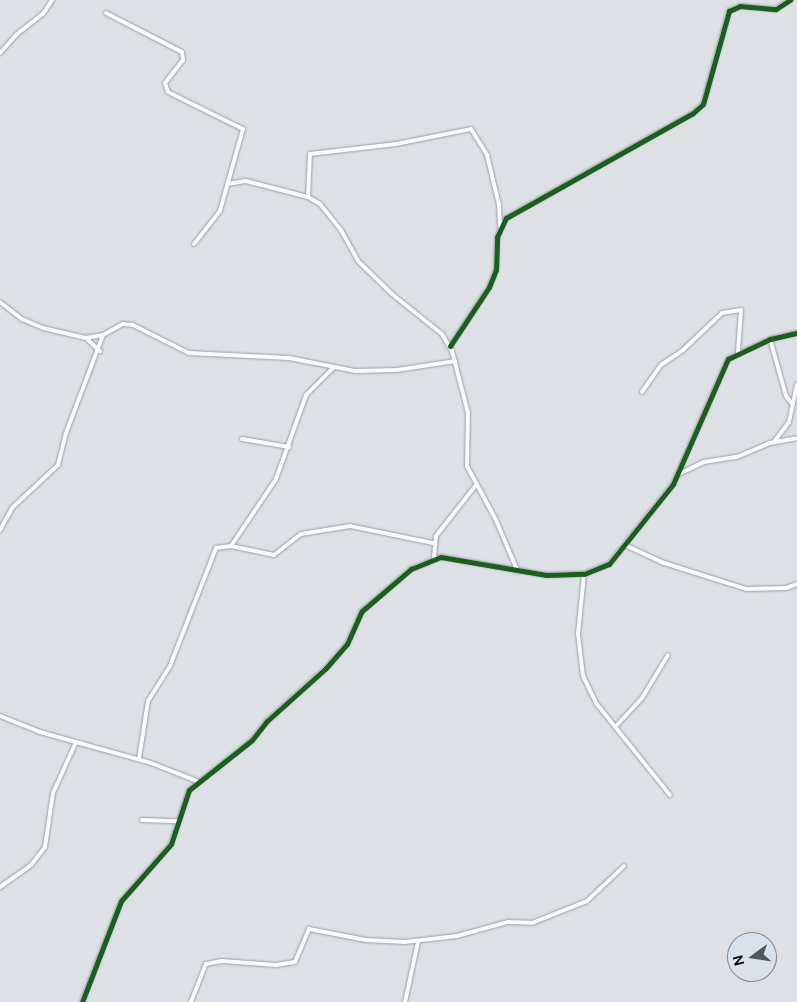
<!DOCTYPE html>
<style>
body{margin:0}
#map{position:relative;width:797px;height:1002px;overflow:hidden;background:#dde1e6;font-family:"DM Sans",sans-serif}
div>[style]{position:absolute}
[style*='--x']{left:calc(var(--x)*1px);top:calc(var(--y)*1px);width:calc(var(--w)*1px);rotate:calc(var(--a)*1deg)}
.roads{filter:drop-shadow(0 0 1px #9b9ea2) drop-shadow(0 0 1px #9b9ea2)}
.street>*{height:4px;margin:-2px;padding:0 2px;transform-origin:2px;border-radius:2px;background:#fafafb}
.cycleway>*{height:5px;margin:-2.5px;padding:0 2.5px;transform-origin:2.5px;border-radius:2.5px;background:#1b5e20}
span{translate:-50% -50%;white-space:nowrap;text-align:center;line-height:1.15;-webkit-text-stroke:5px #d9e1ea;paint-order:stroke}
.north{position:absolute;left:727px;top:932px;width:50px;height:50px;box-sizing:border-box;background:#d9e1ea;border:1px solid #868b92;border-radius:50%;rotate:256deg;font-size:14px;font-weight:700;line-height:20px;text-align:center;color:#090b0e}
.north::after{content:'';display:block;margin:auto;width:18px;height:22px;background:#53565a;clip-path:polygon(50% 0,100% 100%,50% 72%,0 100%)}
</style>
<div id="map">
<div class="roads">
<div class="street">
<div style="--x:106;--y:13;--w:85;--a:27.2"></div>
<div style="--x:182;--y:52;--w:8;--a:83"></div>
<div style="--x:183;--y:60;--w:29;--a:128"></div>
<div style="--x:165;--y:83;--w:9;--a:72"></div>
<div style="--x:168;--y:92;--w:84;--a:26.3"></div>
<div style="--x:243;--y:129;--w:85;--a:105.7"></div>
<div style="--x:220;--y:211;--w:42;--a:128.2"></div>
<div style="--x:0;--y:53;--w:25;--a:-48"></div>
<div style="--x:17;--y:34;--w:33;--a:-38"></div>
<div style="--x:43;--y:14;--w:17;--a:-57"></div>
<div style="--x:227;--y:184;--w:19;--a:-9"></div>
<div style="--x:246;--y:181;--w:64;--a:14.5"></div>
<div style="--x:308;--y:197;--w:14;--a:30"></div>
<div style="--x:320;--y:204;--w:33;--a:51"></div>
<div style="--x:341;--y:230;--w:35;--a:61"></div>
<div style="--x:358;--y:261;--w:47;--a:44.1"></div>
<div style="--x:392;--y:294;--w:64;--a:38.7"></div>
<div style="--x:442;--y:334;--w:20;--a:60"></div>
<div style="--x:452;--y:351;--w:64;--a:75.5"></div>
<div style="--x:468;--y:413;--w:53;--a:91.1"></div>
<div style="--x:467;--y:466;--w:61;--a:61.8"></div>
<div style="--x:496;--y:520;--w:56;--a:67.1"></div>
<div style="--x:308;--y:197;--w:43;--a:-87.3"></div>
<div style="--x:310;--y:154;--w:87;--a:-6.6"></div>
<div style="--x:396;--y:144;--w:76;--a:-11.3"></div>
<div style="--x:471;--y:129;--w:31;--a:58"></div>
<div style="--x:487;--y:155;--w:51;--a:76.5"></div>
<div style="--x:499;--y:205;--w:21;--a:87"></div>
<div style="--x:0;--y:302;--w:28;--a:38"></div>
<div style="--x:22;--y:319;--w:23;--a:23"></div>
<div style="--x:43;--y:328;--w:44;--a:13.1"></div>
<div style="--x:86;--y:338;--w:17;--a:-10"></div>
<div style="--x:103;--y:335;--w:23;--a:-29"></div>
<div style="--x:123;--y:324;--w:10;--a:6"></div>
<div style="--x:133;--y:325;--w:63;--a:26.6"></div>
<div style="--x:189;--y:353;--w:100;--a:2.9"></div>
<div style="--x:289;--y:358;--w:67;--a:11.1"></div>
<div style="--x:355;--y:371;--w:42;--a:-1.4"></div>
<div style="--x:397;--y:370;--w:59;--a:-8.8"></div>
<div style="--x:87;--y:339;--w:18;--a:43"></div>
<div style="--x:770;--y:339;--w:59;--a:74.3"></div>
<div style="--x:786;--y:396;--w:11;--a:52"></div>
<div style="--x:450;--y:346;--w:71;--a:-56.5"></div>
<div style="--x:489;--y:287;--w:18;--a:-68"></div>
<div style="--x:496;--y:270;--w:33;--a:-88"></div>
<div style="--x:497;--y:237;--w:21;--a:-65"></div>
<div style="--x:506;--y:218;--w:214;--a:-29.3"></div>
<div style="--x:693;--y:113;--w:13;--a:-42"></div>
<div style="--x:703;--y:104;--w:97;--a:-74.4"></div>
<div style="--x:729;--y:11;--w:12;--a:-24"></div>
<div style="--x:740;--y:6;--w:36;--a:5"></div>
<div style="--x:776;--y:9;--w:17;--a:-33"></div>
<div style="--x:642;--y:392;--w:33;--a:-55"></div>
<div style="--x:661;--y:365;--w:27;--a:-34"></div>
<div style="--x:683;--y:350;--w:54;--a:-43.5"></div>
<div style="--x:722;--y:313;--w:19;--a:-9"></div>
<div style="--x:741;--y:310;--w:42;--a:94.1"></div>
<div style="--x:242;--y:439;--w:48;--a:9.7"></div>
<div style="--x:774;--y:442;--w:25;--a:-53"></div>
<div style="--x:789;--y:422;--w:38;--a:-78"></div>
<div style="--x:677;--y:475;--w:30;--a:-26"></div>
<div style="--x:704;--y:462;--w:33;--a:-9"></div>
<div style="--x:737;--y:457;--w:36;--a:-23"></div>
<div style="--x:770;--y:443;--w:27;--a:-10"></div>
<div style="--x:0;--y:530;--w:26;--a:-61"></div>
<div style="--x:13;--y:507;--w:62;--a:-43"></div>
<div style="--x:58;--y:465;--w:33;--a:-76"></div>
<div style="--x:66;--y:433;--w:105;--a:-69.3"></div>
<div style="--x:625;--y:545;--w:40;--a:25"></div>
<div style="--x:661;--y:562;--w:89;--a:17.6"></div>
<div style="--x:746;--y:589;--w:40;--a:-1.4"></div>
<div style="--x:786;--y:588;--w:12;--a:-20"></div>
<div style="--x:231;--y:546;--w:81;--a:-56.1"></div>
<div style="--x:276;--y:479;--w:89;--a:-70.3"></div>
<div style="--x:306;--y:395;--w:38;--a:-45"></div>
<div style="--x:434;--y:558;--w:22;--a:-85"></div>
<div style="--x:436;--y:536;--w:65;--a:-51.9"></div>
<div style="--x:584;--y:574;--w:60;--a:95.7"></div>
<div style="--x:578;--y:634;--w:42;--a:83.2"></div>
<div style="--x:583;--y:676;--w:30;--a:64"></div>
<div style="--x:596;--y:703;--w:118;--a:51.2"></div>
<div style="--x:0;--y:716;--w:43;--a:21.8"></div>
<div style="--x:40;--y:732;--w:115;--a:15.6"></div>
<div style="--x:151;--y:763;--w:49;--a:21.4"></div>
<div style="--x:616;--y:726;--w:38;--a:-47"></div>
<div style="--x:642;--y:698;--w:50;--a:-58.8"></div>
<div style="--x:139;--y:759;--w:59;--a:-81.2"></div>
<div style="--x:148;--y:701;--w:41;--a:-57.8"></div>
<div style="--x:170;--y:666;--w:127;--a:-68.7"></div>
<div style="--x:216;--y:548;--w:15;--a:-8"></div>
<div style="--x:231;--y:546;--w:44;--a:11.8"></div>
<div style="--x:274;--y:555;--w:34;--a:-38"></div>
<div style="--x:301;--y:534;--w:50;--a:-9.3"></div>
<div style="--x:350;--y:526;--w:85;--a:11.6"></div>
<div style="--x:142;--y:820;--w:36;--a:2"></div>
<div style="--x:0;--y:887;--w:38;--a:-35"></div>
<div style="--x:31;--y:865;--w:23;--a:-52"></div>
<div style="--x:45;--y:847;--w:55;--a:-81.6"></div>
<div style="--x:53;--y:793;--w:56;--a:-65.7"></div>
<div style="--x:82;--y:1002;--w:108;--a:-68.9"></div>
<div style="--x:121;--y:901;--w:76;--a:-48.7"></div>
<div style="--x:171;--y:844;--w:57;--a:-71.6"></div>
<div style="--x:189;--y:790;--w:80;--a:-38.4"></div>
<div style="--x:252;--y:740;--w:24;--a:-52"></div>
<div style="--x:267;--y:721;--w:79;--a:-41.9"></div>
<div style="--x:326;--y:668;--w:32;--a:-49"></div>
<div style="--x:347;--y:644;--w:36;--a:-66"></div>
<div style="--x:362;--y:611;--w:65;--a:-40.6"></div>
<div style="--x:411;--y:569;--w:32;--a:-22"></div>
<div style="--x:441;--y:557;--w:107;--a:9.7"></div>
<div style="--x:546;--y:575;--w:38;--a:-2"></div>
<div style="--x:584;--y:574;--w:27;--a:-22"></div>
<div style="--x:609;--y:564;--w:102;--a:-51.3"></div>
<div style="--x:673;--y:484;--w:137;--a:-66.3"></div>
<div style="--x:728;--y:359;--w:47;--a:-25.5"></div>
<div style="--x:770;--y:339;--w:28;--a:-13"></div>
<div style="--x:191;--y:1002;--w:41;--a:-68.5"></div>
<div style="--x:206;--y:964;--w:16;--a:-11"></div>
<div style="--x:222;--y:961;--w:54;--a:4.2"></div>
<div style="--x:276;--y:965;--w:19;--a:-9"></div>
<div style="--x:295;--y:962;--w:36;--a:-67"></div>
<div style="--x:309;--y:929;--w:58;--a:10.9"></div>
<div style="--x:366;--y:940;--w:39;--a:3"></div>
<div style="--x:405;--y:942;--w:52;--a:-6.6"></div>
<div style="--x:457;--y:936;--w:53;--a:-15.4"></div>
<div style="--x:508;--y:922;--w:24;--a:2"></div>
<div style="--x:532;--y:923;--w:59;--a:-21.8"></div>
<div style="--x:587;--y:901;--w:51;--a:-43.4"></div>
<div style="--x:405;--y:1002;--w:61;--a:-77.8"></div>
</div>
</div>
<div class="cycleway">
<div style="--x:450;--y:346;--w:71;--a:-56.5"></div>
<div style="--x:489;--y:287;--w:18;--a:-68"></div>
<div style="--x:496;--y:270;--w:33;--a:-88"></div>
<div style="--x:497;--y:237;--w:21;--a:-65"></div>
<div style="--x:506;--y:218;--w:214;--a:-29.3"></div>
<div style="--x:693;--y:113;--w:13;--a:-42"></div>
<div style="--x:703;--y:104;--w:97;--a:-74.4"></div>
<div style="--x:729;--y:11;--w:12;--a:-24"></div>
<div style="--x:740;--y:6;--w:36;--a:5"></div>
<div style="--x:776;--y:9;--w:17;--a:-33"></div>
<div style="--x:82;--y:1002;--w:108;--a:-68.9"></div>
<div style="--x:121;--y:901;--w:76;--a:-48.7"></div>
<div style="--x:171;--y:844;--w:57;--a:-71.6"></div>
<div style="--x:189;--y:790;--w:80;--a:-38.4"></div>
<div style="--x:252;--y:740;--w:24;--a:-52"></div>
<div style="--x:267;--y:721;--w:79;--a:-41.9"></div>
<div style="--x:326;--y:668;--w:32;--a:-49"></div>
<div style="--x:347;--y:644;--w:36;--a:-66"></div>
<div style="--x:362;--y:611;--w:65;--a:-40.6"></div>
<div style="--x:411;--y:569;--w:32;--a:-22"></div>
<div style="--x:441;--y:557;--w:107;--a:9.7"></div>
<div style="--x:546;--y:575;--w:38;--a:-2"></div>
<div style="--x:584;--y:574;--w:27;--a:-22"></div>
<div style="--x:609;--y:564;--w:102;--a:-51.3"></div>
<div style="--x:673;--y:484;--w:137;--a:-66.3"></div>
<div style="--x:728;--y:359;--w:47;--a:-25.5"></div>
<div style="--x:770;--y:339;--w:28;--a:-13"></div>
</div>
<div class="north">N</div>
</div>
